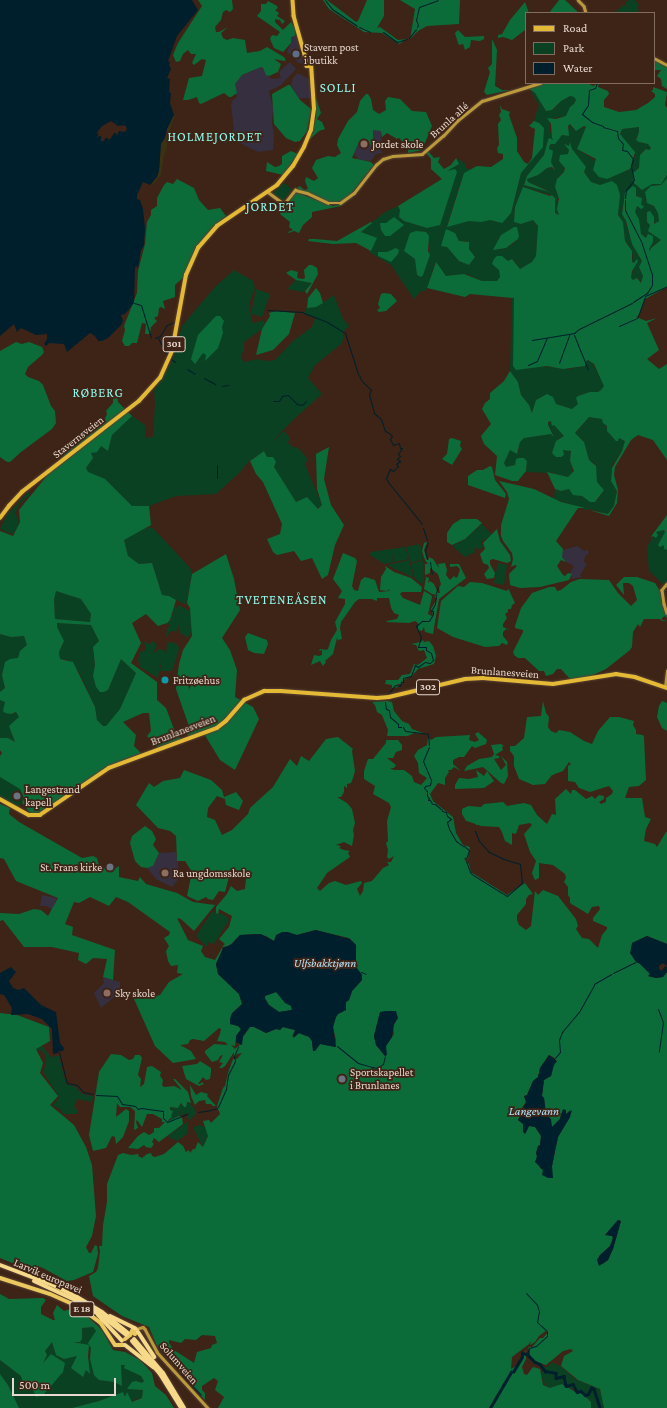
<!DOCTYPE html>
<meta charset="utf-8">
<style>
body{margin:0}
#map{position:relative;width:667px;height:1408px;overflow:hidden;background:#3d2416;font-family:"Crimson Pro",serif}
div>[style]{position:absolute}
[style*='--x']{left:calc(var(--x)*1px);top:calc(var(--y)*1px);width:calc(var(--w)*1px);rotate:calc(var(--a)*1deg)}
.commercial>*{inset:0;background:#352f40}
.green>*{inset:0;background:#0b4123}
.forest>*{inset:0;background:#0b6c3a}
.sand>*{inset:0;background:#3b3212}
.water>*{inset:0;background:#001f2c}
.stream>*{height:1px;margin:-0.5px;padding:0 0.5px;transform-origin:0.5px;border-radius:0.5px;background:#001f2c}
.river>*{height:2.5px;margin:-1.25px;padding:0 1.25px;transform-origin:1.25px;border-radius:1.25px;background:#001f2c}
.roads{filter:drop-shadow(0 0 1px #594134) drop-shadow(0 0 1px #594134)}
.secondary>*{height:2.5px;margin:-1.25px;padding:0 1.25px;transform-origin:1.25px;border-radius:1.25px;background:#bb9a3b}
.primary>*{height:3.5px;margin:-1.75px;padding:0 1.75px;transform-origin:1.75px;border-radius:1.75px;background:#e3b935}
.trunk>*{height:4px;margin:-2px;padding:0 2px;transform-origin:2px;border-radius:2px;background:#ecc95f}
.motorway>*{height:4px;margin:-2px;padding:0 2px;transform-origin:2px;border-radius:2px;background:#f6d989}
.dots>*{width:11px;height:11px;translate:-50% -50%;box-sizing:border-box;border:2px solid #3d2416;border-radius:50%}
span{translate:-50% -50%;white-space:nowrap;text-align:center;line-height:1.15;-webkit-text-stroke:3.5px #3d2416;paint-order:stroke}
.shield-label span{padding:1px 3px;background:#3d2416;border:1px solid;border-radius:3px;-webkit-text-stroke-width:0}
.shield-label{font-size:10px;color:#e9d8cf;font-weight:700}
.poi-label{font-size:11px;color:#e9d8cf}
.left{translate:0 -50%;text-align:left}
.right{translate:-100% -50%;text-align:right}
.street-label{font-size:11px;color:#e9d8cf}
.water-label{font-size:12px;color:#b5e3fb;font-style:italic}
.quarter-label{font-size:13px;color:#90f9eb;letter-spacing:1px}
.legend{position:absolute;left:525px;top:12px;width:130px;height:72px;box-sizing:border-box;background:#3d2416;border:1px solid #826c60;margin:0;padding:5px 7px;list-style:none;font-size:12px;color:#e9d8cf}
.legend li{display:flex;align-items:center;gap:8px;height:20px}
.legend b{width:20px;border:1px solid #826c60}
.scale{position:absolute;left:12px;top:1378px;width:104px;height:18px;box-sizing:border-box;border:2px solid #e9d8cf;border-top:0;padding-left:5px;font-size:12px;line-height:14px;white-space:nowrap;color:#e9d8cf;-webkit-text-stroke:3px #3d2416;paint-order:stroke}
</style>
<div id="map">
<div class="commercial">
<div style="clip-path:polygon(296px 36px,303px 62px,300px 64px,287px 52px,291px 43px,291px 37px)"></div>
<div style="clip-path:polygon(290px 62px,296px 69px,281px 85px,269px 91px,273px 108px,272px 123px,274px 136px,273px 150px,258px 152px,236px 141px,224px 143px,223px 134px,225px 132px,234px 130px,231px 105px,232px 101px,237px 97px,234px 86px,240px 76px,261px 67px,271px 79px,281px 78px,279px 72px)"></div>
<div style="clip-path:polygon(298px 73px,309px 79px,311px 98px,298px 98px,291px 85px,293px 78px)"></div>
<div style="clip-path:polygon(373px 130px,382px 130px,381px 152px,383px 153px,376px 154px,371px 161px,359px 160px,354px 154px,359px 142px,363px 138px,372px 146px)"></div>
<div style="clip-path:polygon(577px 546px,584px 551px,588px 550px,589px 553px,585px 556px,584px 562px,587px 564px,580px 575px,582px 577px,571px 579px,572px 575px,570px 573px,574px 566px,566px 562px,561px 556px,563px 550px)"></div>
<div style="clip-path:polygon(176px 852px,180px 877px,172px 887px,156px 879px,147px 868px,153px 866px,159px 853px)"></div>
<div style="clip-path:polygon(42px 895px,57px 898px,52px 910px,47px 906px,40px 906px)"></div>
<div style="clip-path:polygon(103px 977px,120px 982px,120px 992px,101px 1008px,94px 993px,104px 983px)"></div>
</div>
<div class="green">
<div style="clip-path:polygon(628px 0,635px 0,639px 5px,637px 8px,639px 10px,636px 13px,614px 13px,624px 5px,628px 8px,625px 4px)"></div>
<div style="clip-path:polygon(evenodd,531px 92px,535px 93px,546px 111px,554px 109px,561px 101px,570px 96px,575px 97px,576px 100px,567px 116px,553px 118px,550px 121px,550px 132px,554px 140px,548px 140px,544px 155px,525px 180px,524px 185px,526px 186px,550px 191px,528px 182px,527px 179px,538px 175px,547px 168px,555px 169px,551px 162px,552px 155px,549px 147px,562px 135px,567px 136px,570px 124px,574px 130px,586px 127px,577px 149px,617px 174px,627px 171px,632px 166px,635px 156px,620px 137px,622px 129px,639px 127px,639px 132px,636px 138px,639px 142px,650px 145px,650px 150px,646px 149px,642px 152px,639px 168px,633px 173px,634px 183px,642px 190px,650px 184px,659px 184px,667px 175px,667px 178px,662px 185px,654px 185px,645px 192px,645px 199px,651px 205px,656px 207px,658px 213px,659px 221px,656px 224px,647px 215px,647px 222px,661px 240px,651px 247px,651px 251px,649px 250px,648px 237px,646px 238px,640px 232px,639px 219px,635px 212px,637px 206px,640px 209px,642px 198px,635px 195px,624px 201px,622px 210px,632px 244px,642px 262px,640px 270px,643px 276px,642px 282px,638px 278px,633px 280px,631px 278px,636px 260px,633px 263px,632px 262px,633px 256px,629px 245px,625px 241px,623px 222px,618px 215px,619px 191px,610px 182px,600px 185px,591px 182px,584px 172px,586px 168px,572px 149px,570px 142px,570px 145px,567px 147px,570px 152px,565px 155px,564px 172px,559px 176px,555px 190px,558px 195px,557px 209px,559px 215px,555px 213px,555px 198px,551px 195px,523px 187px,515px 207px,514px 222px,521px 224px,533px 220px,538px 227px,536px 257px,532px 262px,520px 269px,513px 259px,508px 261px,505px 258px,494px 265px,499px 270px,500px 277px,497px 281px,482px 281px,467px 274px,446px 276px,435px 263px,427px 288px,425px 291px,421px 291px,414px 299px,391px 265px,369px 252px,376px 241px,370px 235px,363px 234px,362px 230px,385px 212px,398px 206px,400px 210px,400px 218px,404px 221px,427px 228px,433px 226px,447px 171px,458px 165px,458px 159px,465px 163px,466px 168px,470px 169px,460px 184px,447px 226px,469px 221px,490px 220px,498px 222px,511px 213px,521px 173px,543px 146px,544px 136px,534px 121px,539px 105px,531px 92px,514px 227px,517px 227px,518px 239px,512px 245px,499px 250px,496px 246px,498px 240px,501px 235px,514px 227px,531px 92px,422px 231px,429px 242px,429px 252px,419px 276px,417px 275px,416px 259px,409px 254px,419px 232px,422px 231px,531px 92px,451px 231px,455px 233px,459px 241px,467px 241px,469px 245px,471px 252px,475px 257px,469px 265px,459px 261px,447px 247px,451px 231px)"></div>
<div style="clip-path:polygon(284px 183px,292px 189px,283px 201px,273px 193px)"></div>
<div style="clip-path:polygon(234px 270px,253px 281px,255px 288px,250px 301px,250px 311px,252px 322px,255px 323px,263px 320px,265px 323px,262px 329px,244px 342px,244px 349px,241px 357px,244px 362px,258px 359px,266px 361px,275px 360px,293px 341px,312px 327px,315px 318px,304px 314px,306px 308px,318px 306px,334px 295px,343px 319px,349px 326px,343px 332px,343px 340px,341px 344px,315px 365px,308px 378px,322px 394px,294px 419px,269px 445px,284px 431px,290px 438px,288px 442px,289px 444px,293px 447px,298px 448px,308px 459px,305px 464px,322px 505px,316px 509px,307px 497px,296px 502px,274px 467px,276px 464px,267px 457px,264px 451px,249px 461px,240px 472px,216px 494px,176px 496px,149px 506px,132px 506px,105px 479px,87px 472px,86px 468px,93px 458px,91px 453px,101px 446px,108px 451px,112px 435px,132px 416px,145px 425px,146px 438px,153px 437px,155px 404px,154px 390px,171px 363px,182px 326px,215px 287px)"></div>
<div style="clip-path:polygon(296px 280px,311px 283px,312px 283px,303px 292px,287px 289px)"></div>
<div style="clip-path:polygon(256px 289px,270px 294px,262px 317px,251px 314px)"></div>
<div style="clip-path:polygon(512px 298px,515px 300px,513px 366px,525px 369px,540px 366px,569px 369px,584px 366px,585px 361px,591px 361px,603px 382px,604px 386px,601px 390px,598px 392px,590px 392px,578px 396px,578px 404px,572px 409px,556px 404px,547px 394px,536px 400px,532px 413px,529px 405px,521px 395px,518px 382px,510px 371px)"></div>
<div style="clip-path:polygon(589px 417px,603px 419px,610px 435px,616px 440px,619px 438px,625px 441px,622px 451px,612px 465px,611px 477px,617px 492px,614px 506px,608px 514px,590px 509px,587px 510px,554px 499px,555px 489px,561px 491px,569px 489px,576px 495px,582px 496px,586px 499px,597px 501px,604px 490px,597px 482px,595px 464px,589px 460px,582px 439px,575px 434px)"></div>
<div style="clip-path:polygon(550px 421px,564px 436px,558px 439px,552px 454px,565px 449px,571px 452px,570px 461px,573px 473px,568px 477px,549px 472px,547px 473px,526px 472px,527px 461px,524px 458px,519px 458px,516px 459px,515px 465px,505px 467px,504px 463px,510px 449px,516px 454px,518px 453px,520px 442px,524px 438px,551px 434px,553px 436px,552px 431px,548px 425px)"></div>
<div style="clip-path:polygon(28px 492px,30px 492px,29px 496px,20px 503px,15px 513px,19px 522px,16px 530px,12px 534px,0 529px,7px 515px)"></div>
<div style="clip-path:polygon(482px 524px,492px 535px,481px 542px,483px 547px,478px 550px,477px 547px,474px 549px,475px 552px,465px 557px,452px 546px,464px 540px)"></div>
<div style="clip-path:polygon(149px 527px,153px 528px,191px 569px,192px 574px,186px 605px,169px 596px,162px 595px,152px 563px,139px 564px,128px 556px,124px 539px)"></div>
<div style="clip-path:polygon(664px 530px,666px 532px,667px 549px,667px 582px,663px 584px,649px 571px,647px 547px,656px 532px)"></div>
<div style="clip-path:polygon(420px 544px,423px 559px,411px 563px,406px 547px)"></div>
<div style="clip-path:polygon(405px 547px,409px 559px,394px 562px,391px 550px,393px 562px,384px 564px,370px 555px,371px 552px)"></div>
<div style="clip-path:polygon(409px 560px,413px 576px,412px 577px,387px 565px)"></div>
<div style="clip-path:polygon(423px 560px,424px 582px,422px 584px,415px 579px,411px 564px)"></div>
<div style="clip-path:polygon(498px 563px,507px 565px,504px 585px,494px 583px)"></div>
<div style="clip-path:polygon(56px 591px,81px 599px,91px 614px,90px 622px,55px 619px,54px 600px)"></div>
<div style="clip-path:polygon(178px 605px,190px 611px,193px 627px,186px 628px,193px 628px,188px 638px,179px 632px,179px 625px,177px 631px,171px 631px,166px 637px,167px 629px,170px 626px,167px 623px,171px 620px,175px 605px,177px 609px,176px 615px)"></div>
<div style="clip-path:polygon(58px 623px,90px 625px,92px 626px,99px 641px,93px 651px,95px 665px,93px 676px,96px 687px,100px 692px,104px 692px,108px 690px,121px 659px,136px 673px,120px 709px,106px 726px,103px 726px,97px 720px,95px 707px,79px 672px,69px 660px,60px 659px,59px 652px,64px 642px,57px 627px)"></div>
<div style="clip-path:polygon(0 634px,11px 637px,24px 636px,27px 645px,18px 658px,5px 662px,2px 675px,5px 688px,0 692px)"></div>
<div style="clip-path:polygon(153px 641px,157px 646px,153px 652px,154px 653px,159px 649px,164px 650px,166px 655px,167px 643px,171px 642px,178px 645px,179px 649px,172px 671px,160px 671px,161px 665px,160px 665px,158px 678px,140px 667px,138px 660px,140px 652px,146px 650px,144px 642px,150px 644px)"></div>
<div style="clip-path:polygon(0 700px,5px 702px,4px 712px,13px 714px,17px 712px,19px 715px,19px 718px,11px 725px,11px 733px,15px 742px,7px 738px,0 738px)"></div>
<div style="clip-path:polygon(0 777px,10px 780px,21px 788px,24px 798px,18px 808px,0 797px)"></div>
<div style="clip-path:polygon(212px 912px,225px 915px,229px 920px,214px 944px,207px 942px,207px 947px,196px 936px)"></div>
<div style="clip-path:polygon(41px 1045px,51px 1057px,59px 1056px,66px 1084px,76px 1087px,82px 1094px,93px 1096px,92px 1102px,77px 1099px,74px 1107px,78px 1111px,76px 1114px,63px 1114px,59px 1108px,52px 1106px,59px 1098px,58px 1095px,43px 1072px,46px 1064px,46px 1056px,42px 1051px,37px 1050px)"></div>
<div style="clip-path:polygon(187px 1102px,194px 1107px,196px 1114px,189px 1121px,187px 1113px,176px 1117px,169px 1122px,166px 1122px,172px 1118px,170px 1107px,175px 1108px)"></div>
<div style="clip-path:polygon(187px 1122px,188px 1127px,187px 1134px,177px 1141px,169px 1137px,168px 1136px)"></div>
<div style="clip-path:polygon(199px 1125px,205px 1127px,208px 1134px,203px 1147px,194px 1129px,194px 1127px)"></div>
<div style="clip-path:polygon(93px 1327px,96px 1331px,91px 1348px,90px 1359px,99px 1380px,114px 1382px,122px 1386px,121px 1364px,125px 1365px,127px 1368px,141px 1376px,144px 1381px,142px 1383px,136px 1381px,127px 1389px,143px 1390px,142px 1398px,135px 1399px,132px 1402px,126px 1393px,125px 1398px,123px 1392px,99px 1401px,72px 1408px,19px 1408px,8px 1385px,0 1374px,0 1360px,21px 1376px,23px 1384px,32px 1387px,36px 1396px,41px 1365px,47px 1355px,45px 1351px,52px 1342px,56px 1355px,64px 1359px,77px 1356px,90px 1373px,89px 1346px,71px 1341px,82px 1339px,82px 1328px)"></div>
<div style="clip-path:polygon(553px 1363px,560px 1366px,575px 1379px,599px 1389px,603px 1399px,603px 1408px,591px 1408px,592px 1403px,584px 1394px,581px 1392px,577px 1393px,572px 1388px,568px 1388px,562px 1384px,551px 1388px,546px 1386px,541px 1376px,543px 1370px,540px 1367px,548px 1367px,550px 1364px)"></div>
</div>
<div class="forest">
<div style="clip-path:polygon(198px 0,232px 0,233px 9px,230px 12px,226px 10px,223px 12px,221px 20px,215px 27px,216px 32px,219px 32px,228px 27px,221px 33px,223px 38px,227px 40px,233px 38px,245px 40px,247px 53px,260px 51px,267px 47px,284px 57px,286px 60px,284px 61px,274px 59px,281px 64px,278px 72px,269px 76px,266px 75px,263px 68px,261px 67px,242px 75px,235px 84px,237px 93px,231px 97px,229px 97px,224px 93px,201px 104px,199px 103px,197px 97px,188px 100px,183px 100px,189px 78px,202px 76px,206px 60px,202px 59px,194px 65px,192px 63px,196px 54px,191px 54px,188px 50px,183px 54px,180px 61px,176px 62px,173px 55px,178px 43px,202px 6px)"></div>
<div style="clip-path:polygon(323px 0,327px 0,356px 22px,358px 21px,367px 0,384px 0,384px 16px,377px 28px,380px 27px,398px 40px,407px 39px,399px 44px,382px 33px,364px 32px,329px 9px)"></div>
<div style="clip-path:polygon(400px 0,460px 0,459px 24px,427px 26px,418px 31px,410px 39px,415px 9px)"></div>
<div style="clip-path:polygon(559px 0,565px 0,579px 13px,549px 13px)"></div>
<div style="clip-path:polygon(268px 1px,277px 6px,278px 8px,275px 10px,279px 13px,277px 16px,285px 21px,282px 24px,280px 20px,275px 19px,275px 22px,283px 30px,291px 22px,296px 30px,295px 36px,291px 37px,291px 43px,283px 52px,274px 48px,270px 39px,272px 35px,277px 36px,280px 32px,257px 16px,261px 11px,261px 4px,266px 4px)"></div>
<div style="clip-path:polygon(525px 2px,529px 13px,526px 13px,525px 30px,512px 40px,503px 37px,498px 38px,498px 35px,502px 34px,510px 20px)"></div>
<div style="clip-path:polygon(458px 30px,465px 37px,484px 36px,484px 39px,480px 41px,471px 40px,470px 47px,465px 50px,463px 44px,459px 45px,458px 43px,455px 33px)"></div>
<div style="clip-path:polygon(492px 39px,497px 50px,495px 86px,502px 90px,510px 90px,487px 95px,484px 92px,490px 72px,488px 68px,492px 64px)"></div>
<div style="clip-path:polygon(654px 59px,667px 66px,667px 89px,662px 86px,661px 79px,657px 76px,661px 70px,654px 70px)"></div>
<div style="clip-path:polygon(546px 83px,587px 83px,593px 86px,599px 83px,598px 87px,608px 91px,609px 94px,604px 100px,604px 107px,619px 112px,636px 110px,648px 103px,655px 97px,655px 94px,651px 91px,653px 90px,653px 87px,667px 92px,665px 105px,667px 108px,667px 175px,661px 184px,652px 184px,642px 190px,634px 183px,633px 173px,639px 168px,640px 155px,646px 149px,649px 150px,651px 148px,648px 144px,639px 142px,636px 140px,639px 132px,639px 127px,622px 129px,620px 134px,635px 152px,630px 169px,607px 179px,599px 177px,593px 170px,596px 159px,577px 149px,586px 127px,584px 126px,576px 131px,570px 124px,568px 126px,569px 136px,562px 135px,555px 144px,551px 144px,549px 147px,549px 149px,553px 151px,551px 162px,555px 170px,552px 167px,547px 168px,538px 175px,527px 179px,528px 182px,550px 192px,524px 185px,527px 176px,544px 155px,548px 140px,549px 138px,554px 140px,552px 138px,551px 124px,547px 118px,556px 119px,566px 116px,570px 107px,574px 104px,576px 100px,574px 97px,570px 96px,561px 101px,552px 110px,546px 111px,535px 93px,529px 89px)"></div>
<div style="clip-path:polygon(288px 85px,290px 85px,300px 100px,311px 109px,307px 131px,300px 141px,295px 142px,286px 138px,274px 124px,272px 94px)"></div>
<div style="clip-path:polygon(366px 94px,368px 94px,371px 99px,373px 110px,379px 114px,386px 110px,385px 101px,388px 97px,400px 99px,412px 111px,426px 112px,432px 126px,422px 150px,408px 153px,408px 147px,399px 138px,397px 139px,387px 133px,382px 137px,381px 131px,373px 130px,373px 147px,363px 138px,359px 142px,352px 158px,371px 162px,374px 165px,351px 194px,341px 201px,335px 203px,330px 203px,299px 190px,297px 188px,300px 186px,304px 190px,308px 189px,305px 181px,306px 177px,314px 181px,318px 178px,312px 168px,316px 160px,328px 156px,335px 157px,341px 153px,337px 145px,338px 139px,348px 121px,357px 112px,360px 101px)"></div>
<div style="clip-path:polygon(316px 98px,321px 113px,317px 119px,322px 122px,325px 129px,319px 131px,309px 140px,316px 117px)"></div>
<div style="clip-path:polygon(500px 105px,502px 109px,510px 112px,509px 115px,517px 138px,517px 151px,524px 162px,528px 164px,532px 158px,535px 129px,529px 126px,534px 121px,539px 123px,544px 128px,543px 147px,521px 173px,511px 213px,505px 220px,502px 223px,490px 220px,481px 222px,469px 221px,447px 227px,464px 173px,477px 166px,491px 167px,503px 159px,503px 154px,498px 153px,497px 148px,499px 145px,498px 124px,501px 120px,499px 115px,501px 112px)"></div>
<div style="clip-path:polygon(570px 142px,572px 149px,586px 167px,584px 172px,591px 182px,600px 185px,612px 181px,617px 185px,620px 195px,618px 215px,623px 222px,625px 241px,632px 251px,632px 262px,634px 263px,637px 259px,638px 261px,632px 271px,631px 278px,633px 280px,637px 278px,641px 283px,643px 276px,639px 267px,642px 261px,632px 244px,626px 221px,622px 214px,625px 193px,633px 186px,636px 188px,636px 196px,642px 198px,641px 205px,644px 206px,643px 208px,641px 209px,637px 206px,635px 212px,639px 219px,641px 234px,646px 238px,648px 234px,653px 236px,653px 242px,649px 249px,650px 251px,651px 248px,661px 240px,648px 231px,650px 225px,647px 222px,647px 212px,650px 211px,654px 217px,654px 224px,659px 221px,658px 213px,654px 206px,647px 203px,645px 192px,651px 186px,661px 185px,667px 178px,667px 287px,645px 299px,639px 315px,636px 317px,646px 321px,657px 318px,647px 323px,659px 350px,647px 359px,659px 369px,667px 364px,667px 460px,653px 440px,638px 435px,631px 440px,615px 467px,614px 475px,618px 490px,617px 503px,609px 516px,589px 510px,608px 514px,614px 506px,617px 491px,611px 481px,612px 468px,622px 451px,625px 441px,619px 438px,618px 441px,616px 441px,607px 431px,607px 426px,603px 423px,602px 419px,589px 417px,575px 433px,584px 442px,589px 460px,596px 466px,597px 482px,604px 490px,595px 502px,590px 502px,582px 496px,573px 495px,569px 489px,561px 491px,555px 489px,547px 472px,568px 477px,574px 471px,570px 461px,571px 451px,563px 450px,564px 455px,561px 457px,556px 457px,552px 453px,556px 441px,564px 436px,554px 425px,552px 426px,551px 421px,548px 422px,548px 425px,554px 437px,551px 434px,524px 438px,520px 442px,517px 454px,510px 450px,504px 463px,506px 467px,515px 465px,516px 459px,519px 458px,524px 458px,527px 461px,526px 471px,518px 481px,512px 481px,495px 475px,497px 456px,484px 444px,481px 436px,491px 424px,482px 409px,485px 403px,490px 399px,490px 393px,504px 381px,510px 371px,518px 382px,521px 395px,529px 405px,532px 413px,536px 400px,547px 394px,553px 397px,556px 404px,572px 409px,578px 404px,576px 398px,578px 396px,590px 392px,598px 392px,601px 390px,604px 386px,594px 364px,588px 360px,585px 362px,585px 366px,563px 369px,547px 366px,516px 370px,513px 366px,514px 298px,470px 294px,465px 297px,427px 288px,436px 262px,446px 276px,464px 274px,482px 281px,497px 281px,500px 277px,499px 270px,492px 264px,494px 259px,497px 256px,502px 256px,508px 261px,512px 259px,520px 269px,532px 262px,536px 256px,538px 226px,533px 220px,521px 224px,514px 222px,515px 207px,523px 187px,550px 196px,552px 195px,555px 198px,555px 213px,559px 215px,557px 209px,559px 199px,555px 187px,557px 179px,564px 172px,565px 168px,559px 161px,560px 155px,568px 154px,569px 150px,564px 144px,569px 146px)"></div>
<div style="clip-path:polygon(291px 151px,298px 154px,283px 175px,266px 171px,267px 162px,275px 167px,279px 166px,282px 164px,282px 156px)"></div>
<div style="clip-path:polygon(428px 151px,434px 158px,440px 157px,438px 162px,444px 169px,451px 165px,456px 158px,459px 164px,447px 171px,455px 169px,457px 172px,440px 225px,427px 228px,404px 221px,399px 217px,400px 210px,398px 206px,442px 179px,431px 169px,431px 159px,426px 153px)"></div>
<div style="clip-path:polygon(177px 179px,194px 188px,199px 200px,208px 210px,220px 208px,226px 216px,211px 229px,196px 247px,184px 277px,175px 285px,175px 297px,163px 301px,165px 309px,161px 307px,159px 308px,158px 316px,154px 318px,157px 321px,151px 327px,150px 334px,145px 334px,146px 324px,142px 323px,137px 343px,132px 343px,129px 346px,125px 346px,122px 341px,125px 330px,124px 326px,137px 293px,138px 271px,145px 244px,147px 222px,151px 215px,151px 210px,157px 206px,157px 198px,164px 185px,167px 182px,173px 184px)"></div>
<div style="clip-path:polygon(295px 192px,333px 206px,341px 204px,352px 197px,341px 206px,312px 212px,312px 217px,303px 225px,299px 233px,294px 231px,289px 233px,288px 232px,293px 230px,289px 227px,290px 222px,280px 214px)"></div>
<div style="clip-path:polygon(394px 217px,404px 225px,390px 236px,385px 236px,381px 230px,380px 223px,386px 223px)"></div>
<div style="clip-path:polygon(371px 222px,372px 223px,361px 232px,377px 238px,371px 251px,356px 243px,333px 244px,308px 241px,309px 239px,315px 239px,337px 241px)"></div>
<div style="clip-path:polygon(514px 227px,517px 227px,519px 236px,518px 239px,506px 248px,493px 250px,501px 235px)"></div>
<div style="clip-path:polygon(446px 229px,455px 233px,459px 241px,469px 242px,469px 249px,475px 257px,469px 265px,459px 261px,447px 247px,441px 246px)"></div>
<div style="clip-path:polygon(416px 231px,426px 232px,429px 236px,428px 251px,430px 255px,423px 275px,421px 277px,417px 275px,415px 259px,404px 251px,410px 233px)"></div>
<div style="clip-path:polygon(396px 248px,399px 250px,398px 254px,391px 262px,378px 256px,378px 252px,387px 252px)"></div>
<div style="clip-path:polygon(309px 265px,312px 265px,317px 268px,318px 274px,307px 294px,305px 291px,312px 283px,296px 280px,286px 273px,291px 270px,298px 272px,297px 278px,303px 279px,305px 278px,304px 270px)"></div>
<div style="clip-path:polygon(316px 288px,320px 293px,323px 303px,316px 307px,307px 308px,308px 298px)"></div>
<div style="clip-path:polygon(384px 293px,391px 294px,397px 301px,386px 311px,379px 312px,377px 310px,380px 308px,378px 304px,381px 294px)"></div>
<div style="clip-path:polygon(276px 311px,295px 313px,289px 334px,273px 350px,256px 355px,262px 329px,270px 316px,269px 313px)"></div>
<div style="clip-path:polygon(216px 316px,220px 316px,224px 321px,222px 327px,223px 333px,218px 348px,205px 361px,206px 355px,203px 353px,195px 364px,191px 359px,198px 335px)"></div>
<div style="clip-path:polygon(16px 342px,22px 344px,29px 342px,42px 347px,44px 352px,42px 355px,28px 367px,25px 374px,28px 377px,39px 381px,43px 385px,51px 406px,55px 411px,56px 423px,52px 429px,21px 452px,10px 462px,7px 462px,0 457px,0 351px)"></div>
<div style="clip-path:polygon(evenodd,117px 393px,118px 402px,132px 416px,112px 435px,108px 451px,101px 446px,97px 452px,91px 453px,93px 458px,86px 468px,88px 472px,105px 479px,132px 506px,149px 506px,151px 525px,124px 540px,128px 556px,139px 564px,152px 563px,162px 595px,169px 596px,176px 600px,170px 620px,167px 623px,158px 626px,146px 614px,132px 623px,141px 643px,131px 663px,157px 682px,157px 700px,166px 708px,177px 737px,180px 736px,181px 740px,157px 747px,147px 736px,151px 731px,149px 713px,143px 713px,123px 722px,136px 735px,134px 746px,141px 753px,113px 764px,43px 812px,31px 814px,22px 803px,24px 798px,20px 789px,0 777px,0 756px,2px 753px,0 750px,0 738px,8px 738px,15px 742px,9px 726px,19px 717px,16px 712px,11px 714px,5px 713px,3px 711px,5px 702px,0 700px,0 692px,5px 688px,2px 675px,5px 662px,10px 659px,18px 658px,20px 651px,27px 645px,24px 636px,11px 637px,0 634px,0 531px,13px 536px,20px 522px,19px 510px,85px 429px,90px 434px,104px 421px,107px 414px,106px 411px,113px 403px,113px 397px,117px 393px,56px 591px,81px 599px,91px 614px,90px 622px,55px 619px,54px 600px,56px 591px,117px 393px,57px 623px,91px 625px,99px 641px,93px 647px,95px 665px,93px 676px,96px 687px,100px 692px,104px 692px,108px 690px,121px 659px,136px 673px,120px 709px,106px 726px,103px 726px,97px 720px,95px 707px,73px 662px,60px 659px,59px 652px,64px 641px,57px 627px,57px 623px)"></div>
<div style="clip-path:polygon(452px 438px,461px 441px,460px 446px,462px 449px,452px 465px,442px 459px,447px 454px,449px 439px)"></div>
<div style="clip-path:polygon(329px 447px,324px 479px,331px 505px,344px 525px,335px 545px,328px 575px,322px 579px,312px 558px,301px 561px,294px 551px,277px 555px,273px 552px,267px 539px,280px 534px,282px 524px,263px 482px,256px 474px,250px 461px,264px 451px,267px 457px,273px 457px,276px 462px,274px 467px,296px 502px,307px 497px,318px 509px,322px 505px,317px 489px,316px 454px)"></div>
<div style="clip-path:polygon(490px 466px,492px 467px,495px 480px,506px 494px,505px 498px,468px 485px,468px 476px,477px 470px,483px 470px)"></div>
<div style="clip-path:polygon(499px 481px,534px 489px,561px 502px,585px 508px,578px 508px,556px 541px,563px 549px,562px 557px,566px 562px,561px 560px,557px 566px,563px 575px,565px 576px,568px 573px,572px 574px,569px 580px,540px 587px,520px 588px,510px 585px,509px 574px,517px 566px,515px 565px,511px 567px,513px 559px,512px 553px,503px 541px,501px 536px,501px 525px,509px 499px,507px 492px)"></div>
<div style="clip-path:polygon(667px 515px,667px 550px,664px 549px,664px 545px,660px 547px,658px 545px,665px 532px,664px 530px,656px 532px,658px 535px,656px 538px,653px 536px,650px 538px)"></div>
<div style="clip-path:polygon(461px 519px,477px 519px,482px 523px,465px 539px,452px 545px,447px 542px,447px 533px,453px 524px)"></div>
<div style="clip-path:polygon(497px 529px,500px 541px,510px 555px,511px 561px,507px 563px,493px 559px,490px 560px,490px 564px,495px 573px,494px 578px,487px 579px,484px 574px,489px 568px,488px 565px,483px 563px,480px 554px,485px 549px,483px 543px)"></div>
<div style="clip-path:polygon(427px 542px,424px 550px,427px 560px,429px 559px,429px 557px,433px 559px,439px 568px,438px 564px,445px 563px,447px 570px,446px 575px,450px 580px,454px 576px,456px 578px,458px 576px,460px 569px,457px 566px,450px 567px,450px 564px,459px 564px,466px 578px,439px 599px,433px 634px,425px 632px,424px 627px,422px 631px,418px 630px,418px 623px,415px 621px,409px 623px,386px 622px,387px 621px,397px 619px,399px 615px,394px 613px,391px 608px,389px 598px,377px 598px,377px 601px,372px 599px,359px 599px,355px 602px,341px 622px,340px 628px,342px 639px,338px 640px,337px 638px,333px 654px,325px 661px,326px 662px,323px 666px,320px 661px,311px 665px,314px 655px,319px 656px,322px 655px,322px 650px,319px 651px,320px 649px,326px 650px,328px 649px,331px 640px,337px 630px,335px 622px,345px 604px,345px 599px,338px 598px,342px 591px,333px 579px,343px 553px,355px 558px,357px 561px,352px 586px,354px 590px,358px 591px,361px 580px,365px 577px,375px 580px,379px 592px,389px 591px,390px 589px,387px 591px,380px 590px,381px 577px,386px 569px,385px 566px,394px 572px,411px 578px,422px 587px,421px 592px,402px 592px,400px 594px,403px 598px,420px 605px,424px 591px,431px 595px,432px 597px,428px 614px,432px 616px,433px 614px,431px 609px,437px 599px,434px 596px,439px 595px,432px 594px,424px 589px,426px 577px,429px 578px,428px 583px,430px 581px,434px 584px,438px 593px,440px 593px,439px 588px,441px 584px,438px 574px,430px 568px,430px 573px,425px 575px,425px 564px,428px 564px,425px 560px,422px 551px,424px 543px)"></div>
<div style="clip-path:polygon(226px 554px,234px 579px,240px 610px,222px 638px,230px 650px,237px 670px,235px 697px,253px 707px,259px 719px,235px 770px,220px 760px,203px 732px,188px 736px,187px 733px,191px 732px,176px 689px,179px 664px,183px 650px,192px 636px,190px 608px,187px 603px,192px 574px)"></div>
<div style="clip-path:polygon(624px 577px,637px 577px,655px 583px,660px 591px,662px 605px,667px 616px,667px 618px,665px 616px,662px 618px,662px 620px,667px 620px,662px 621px,660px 619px,644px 619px,640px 627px,638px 624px,633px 632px,632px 647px,630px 650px,606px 669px,593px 675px,577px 679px,570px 679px,561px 669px,557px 669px,553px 674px,546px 676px,544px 671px,539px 671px,525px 658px,518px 658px,514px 655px,513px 652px,523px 632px,523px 630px,515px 628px,515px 626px,521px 608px,532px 593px,549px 587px,555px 587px,557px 591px,561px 590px,571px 582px,580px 579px,609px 580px,618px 593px,631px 606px,637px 600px,633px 586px,629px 583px,623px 583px,624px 595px,616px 585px)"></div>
<div style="clip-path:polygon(470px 582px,482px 583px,507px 591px,508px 589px,509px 590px,515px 603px,512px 605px,511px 609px,508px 609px,508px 612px,505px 614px,507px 618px,503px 624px,503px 627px,510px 630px,506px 629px,503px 632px,503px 636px,508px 642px,507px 645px,502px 643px,499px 646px,485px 647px,453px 637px,437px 628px,441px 601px,458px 586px,464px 587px)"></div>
<div style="clip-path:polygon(248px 633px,267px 640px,268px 644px,264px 654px,254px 653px,248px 650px,245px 637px)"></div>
<div style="clip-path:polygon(423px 640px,424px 642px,429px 641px,433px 646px,436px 656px,434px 664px,418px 669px,412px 676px,403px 680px,402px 684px,397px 684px,399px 687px,392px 688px,392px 685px,385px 684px,386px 680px,398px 680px,402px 675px,410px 674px,414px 664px,418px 665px,427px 658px,424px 650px,419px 651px,416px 645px,411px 644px,421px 642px)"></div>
<div style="clip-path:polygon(387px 701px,392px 702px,394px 711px,402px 721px,409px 724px,412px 729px,426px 734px,414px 733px,408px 736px,387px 736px,388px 730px,382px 715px,377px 712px,375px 705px,372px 702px)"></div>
<div style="clip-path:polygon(evenodd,543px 701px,546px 713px,549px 717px,548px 727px,551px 731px,556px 733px,559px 730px,570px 732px,584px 741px,592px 744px,598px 731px,610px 717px,619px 717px,634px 721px,633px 725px,636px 730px,636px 734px,643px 735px,644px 737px,646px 780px,639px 786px,629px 787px,625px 798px,642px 798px,645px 817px,651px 819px,646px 829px,644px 841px,655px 844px,657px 847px,666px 832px,667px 832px,667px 944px,647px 936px,632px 943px,636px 960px,651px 974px,648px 976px,656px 978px,663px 977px,667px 972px,667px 1408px,604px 1408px,600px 1389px,578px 1380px,561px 1366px,564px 1356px,573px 1351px,571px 1349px,563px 1351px,546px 1365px,536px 1362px,530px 1355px,530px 1350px,528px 1349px,529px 1347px,532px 1347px,540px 1338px,543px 1338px,548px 1332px,547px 1330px,539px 1336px,535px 1342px,530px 1345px,531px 1341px,529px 1344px,512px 1357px,511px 1369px,518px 1365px,526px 1350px,526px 1359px,522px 1367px,524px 1374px,527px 1375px,533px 1367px,540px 1369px,543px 1385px,550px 1388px,562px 1384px,577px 1393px,582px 1393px,591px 1402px,591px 1408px,218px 1408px,224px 1397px,215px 1390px,218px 1381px,214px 1378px,202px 1386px,202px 1390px,205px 1393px,205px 1400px,157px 1346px,149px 1327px,122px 1316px,93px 1296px,89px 1276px,96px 1272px,98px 1268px,100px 1251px,99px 1246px,102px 1246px,103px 1225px,107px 1202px,107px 1184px,118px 1155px,123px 1153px,131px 1155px,139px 1154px,138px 1156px,142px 1158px,147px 1154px,151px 1153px,152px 1156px,155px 1157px,164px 1154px,178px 1142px,183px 1146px,186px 1152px,189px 1150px,190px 1153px,193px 1149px,195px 1149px,198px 1142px,203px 1147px,208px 1136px,203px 1121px,209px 1120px,211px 1123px,220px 1114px,217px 1106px,223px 1088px,225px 1086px,228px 1073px,233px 1059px,237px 1059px,242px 1053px,237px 1054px,234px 1058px,234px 1052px,225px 1066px,222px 1068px,219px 1068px,223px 1063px,219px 1062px,223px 1055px,220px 1056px,218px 1060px,212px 1062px,205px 1053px,205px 1051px,214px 1044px,228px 1045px,225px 1042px,217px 1041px,220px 1034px,221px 1029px,219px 1028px,204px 1041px,193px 1039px,190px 1040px,188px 1044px,180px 1045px,191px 1051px,196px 1059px,173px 1063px,155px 1046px,134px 999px,138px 998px,139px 993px,147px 998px,160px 995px,169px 982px,183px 974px,177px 973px,178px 965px,171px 966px,168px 961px,166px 951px,169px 946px,164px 938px,169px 935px,170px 932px,128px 902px,116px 897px,109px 906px,90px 897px,79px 903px,74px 902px,65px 924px,73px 927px,72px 935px,115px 950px,113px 980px,103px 977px,107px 959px,93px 958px,86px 964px,78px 960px,79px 953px,52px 947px,24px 947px,3px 920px,0 921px,0 913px,19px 914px,34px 909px,41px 910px,48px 916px,58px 898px,16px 881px,4px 859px,0 858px,0 804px,10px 808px,9px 814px,19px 822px,82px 858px,93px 856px,97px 858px,99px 866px,108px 870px,111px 871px,119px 866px,119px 877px,138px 881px,140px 877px,146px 884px,177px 893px,193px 902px,215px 905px,194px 931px,181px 919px,177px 918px,188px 940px,203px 946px,201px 951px,205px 957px,215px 960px,222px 948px,223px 949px,216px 964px,218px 974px,239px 994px,242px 1004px,231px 1016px,230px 1024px,238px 1026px,241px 1029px,236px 1036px,235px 1046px,231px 1045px,235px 1049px,240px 1045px,238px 1043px,241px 1045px,243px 1037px,250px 1027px,254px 1027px,266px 1033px,276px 1029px,280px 1030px,282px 1027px,295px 1030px,292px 1036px,295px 1037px,299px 1033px,309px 1037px,312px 1041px,313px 1051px,315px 1051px,320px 1044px,335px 1047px,336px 1040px,333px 1027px,336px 1017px,338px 1014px,346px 1010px,346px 1002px,349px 1000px,352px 991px,362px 980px,362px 975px,356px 967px,356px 945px,349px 938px,315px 930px,297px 935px,282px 932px,276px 937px,274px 941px,266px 936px,255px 934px,240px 935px,229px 946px,222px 947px,225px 944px,219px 939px,229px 927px,232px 916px,219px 909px,218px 914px,216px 913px,216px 907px,227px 894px,231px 886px,237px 891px,245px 889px,246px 879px,239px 873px,229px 877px,225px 892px,219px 891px,213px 900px,208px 899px,206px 897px,198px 901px,187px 896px,192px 872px,185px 861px,177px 861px,176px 836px,170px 831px,158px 828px,136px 805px,149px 783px,154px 787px,163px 781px,180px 778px,184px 770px,211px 780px,222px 790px,224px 797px,236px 792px,243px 801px,239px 810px,226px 805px,225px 799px,217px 796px,208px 808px,207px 817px,215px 820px,222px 835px,232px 830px,248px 814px,250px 808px,273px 787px,290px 759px,297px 766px,301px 756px,309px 761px,326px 739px,338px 737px,353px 749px,352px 751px,355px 771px,353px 778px,351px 783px,347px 784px,347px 788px,344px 786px,344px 792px,341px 797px,337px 797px,347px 803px,352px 809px,355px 823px,353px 830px,354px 835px,352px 846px,344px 842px,336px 845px,341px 846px,339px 848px,344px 850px,350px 851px,348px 853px,350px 857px,327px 873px,317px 888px,320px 891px,329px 883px,335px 881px,346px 885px,361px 881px,362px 883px,357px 889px,360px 896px,363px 891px,364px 883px,372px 881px,383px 868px,389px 865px,387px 862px,391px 862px,394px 856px,389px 859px,387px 857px,388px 850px,386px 843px,388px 841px,387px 821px,391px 807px,389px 803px,373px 794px,375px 786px,364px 779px,364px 771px,368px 759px,373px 759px,386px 743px,386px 740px,398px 740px,402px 745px,402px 750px,396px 752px,393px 758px,387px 758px,396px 765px,394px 768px,390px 768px,394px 770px,404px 770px,412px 776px,414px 782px,421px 785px,427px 778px,419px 773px,418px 763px,414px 756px,418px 750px,427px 745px,428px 738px,431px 740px,436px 737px,470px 735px,469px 740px,475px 742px,479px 740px,475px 734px,478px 732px,487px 740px,486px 744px,475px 748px,472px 746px,464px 757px,459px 757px,453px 760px,453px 764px,461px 771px,454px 767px,451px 770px,448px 770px,449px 772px,445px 778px,445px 785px,438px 783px,430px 794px,433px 801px,453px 817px,456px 833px,463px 845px,470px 847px,468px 859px,467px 860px,466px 857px,464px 859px,469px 864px,471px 872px,507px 895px,525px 883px,533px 894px,529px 895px,526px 899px,526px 904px,517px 915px,517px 920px,519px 925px,526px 930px,531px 926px,535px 891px,538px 895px,543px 890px,558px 896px,576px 919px,578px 926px,576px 929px,582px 938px,589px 939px,598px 948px,602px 935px,607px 929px,607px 927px,593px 921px,593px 918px,600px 909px,599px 906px,592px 907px,588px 914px,570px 903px,570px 898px,568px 895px,568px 887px,564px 882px,566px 878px,565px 874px,553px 865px,539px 863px,539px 878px,535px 880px,534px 878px,532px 873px,536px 861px,530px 852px,524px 834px,532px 825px,530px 823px,519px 825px,516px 834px,512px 833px,512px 845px,505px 841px,502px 832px,499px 827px,481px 826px,470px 822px,466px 821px,462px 814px,462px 809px,468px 806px,481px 807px,484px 804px,503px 802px,507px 806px,524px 803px,531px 805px,537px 815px,547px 824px,552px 814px,556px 815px,555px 799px,566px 789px,571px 794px,572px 790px,575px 790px,586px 799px,592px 796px,595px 799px,599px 795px,604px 796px,604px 799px,599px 802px,601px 804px,606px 802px,606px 798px,612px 794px,613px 791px,609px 786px,590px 792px,579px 788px,575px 782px,568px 781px,568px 766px,571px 764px,569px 762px,563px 771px,552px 775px,545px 784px,533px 785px,519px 779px,514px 766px,514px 756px,510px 751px,510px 746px,515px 746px,524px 738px,527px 717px,541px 716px,543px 701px,380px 1012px,396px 1021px,393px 1027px,394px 1034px,386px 1046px,385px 1056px,376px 1045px,374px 1036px,380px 1012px,543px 701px,549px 1055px,555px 1058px,551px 1076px,544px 1080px,543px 1087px,542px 1096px,544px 1098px,546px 1114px,552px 1127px,560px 1119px,561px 1113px,566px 1114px,570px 1110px,570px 1117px,558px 1137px,552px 1166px,543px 1170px,540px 1168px,536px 1153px,538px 1146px,540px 1145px,541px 1136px,535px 1127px,529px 1126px,525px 1134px,523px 1124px,518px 1120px,521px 1117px,521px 1109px,526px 1102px,524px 1096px,527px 1095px,533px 1081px,538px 1077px,540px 1068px,549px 1055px,543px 701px,618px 1220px,621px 1221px,613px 1249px,608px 1260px,603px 1264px,597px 1260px,600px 1255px,610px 1246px,613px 1238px,612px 1236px,605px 1235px,618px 1220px,543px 701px,202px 1335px,215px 1336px,217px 1343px,212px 1345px,211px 1348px,197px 1352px,194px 1363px,174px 1350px,169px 1343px,169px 1340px,181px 1343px,185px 1339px,196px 1340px,202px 1335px)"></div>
<div style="clip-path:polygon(662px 701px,667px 703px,667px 731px,662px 728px,657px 717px,659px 706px)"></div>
<div style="clip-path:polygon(501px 744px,504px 746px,502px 747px,503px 750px,495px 755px,499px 756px,499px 758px,494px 759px,501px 770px,506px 765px,501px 756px,507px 762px,508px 776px,504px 784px,501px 783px,483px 767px,464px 771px,467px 766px,479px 759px,492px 757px,494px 754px,491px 745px)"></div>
<div style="clip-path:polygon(476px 770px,484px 776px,487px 771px,494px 781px,484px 788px,455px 789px,455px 785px,459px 778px,469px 779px,478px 777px)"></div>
<div style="clip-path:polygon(145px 826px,152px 831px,156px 839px,153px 845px,159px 853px,153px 866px,147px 868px,141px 867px,135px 861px,130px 843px,132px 836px)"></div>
<div style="clip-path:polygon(276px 992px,291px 1006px,292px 1010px,279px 1012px,269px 1005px,265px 998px,265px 996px)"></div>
<div style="clip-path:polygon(0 1013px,17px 1015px,49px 1027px,50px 1041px,36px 1049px,43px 1063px,40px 1073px,58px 1096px,50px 1105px,74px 1125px,86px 1147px,92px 1165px,96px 1216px,92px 1236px,86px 1247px,89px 1253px,91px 1253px,95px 1245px,97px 1246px,98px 1254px,93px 1272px,74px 1280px,67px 1281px,41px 1267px,29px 1270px,0 1258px)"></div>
<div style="clip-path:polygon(111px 1054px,121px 1055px,129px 1060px,133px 1059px,135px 1055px,140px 1055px,142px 1058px,138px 1075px,141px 1079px,140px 1087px,144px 1084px,147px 1067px,152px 1066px,161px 1072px,160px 1076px,163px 1080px,162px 1085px,164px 1087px,174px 1086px,182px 1090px,173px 1079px,175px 1079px,188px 1092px,191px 1103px,187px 1102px,186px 1107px,184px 1107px,181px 1103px,178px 1108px,170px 1107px,170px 1110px,173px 1111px,171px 1116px,172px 1117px,166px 1122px,179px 1116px,182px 1117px,183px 1124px,159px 1142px,154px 1138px,152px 1142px,154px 1144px,151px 1148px,146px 1147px,144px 1145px,138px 1149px,128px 1148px,138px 1136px,144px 1132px,149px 1135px,151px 1134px,154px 1132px,154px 1128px,159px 1128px,165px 1122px,162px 1122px,162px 1119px,153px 1114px,147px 1114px,142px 1127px,137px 1120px,136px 1122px,138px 1128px,134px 1130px,135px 1111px,130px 1107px,120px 1107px,117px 1103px,116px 1117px,126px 1109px,129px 1111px,129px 1121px,123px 1137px,116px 1144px,115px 1137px,112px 1136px,106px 1148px,93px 1151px,89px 1135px,99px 1072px)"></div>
<div style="clip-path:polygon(200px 1061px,211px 1068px,211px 1072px,210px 1079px,206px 1080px,203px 1077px,198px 1084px,200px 1084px,202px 1082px,204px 1084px,199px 1086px,186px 1079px,182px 1066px,197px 1064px)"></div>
<div style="clip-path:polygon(190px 1085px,196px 1095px,201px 1092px,208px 1094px,207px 1096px,216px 1106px,213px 1106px,211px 1104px,206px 1104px,205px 1100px,199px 1101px,195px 1105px,191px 1096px)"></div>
<div style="clip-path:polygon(0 1294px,9px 1299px,43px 1298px,46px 1300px,41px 1307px,41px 1314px,53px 1320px,55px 1320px,53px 1313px,57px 1305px,64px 1311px,74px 1308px,86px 1315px,102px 1330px,113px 1350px,125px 1352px,140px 1360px,152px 1373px,155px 1386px,166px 1395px,174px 1408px,72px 1408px,99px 1401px,123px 1392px,125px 1397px,127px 1392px,132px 1402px,142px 1398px,143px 1390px,127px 1389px,132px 1382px,136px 1381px,142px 1383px,144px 1381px,141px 1376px,124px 1368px,125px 1365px,121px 1365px,122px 1386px,114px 1382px,99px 1380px,94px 1375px,90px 1359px,91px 1348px,88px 1343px,96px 1331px,93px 1327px,82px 1328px,82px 1339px,80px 1342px,73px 1342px,89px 1345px,88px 1356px,90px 1374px,86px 1370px,83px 1377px,71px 1368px,77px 1356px,64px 1359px,56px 1355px,52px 1342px,45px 1351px,47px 1355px,43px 1363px,51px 1354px,65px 1363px,63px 1372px,43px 1395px,36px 1397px,32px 1387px,23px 1384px,21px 1376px,0 1360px)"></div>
<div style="clip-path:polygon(0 1374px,8px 1385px,19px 1408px,0 1408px)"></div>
</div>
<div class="sand">
<div style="clip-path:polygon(174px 114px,175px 116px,172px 122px,167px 141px,167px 148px,164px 156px,161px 174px,156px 182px,151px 185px,157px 177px,159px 171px,161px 143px,165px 138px,167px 129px)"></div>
</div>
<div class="water">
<div style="clip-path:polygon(evenodd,0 0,192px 0,198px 10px,177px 36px,168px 61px,170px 62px,169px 65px,171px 69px,167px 78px,170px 79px,169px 92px,171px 93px,170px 103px,174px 115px,167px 129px,165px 138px,161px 144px,159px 171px,157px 177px,150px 185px,143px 182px,137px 195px,137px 199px,140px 200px,143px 209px,145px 228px,144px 245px,141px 250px,138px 268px,136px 266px,135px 268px,134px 303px,125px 314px,121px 315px,123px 321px,121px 325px,108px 338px,102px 341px,98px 341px,95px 336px,90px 333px,67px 352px,64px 344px,49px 343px,46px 346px,44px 344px,47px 339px,47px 334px,36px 335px,21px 328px,17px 332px,14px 324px,0 336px,0 0,111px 121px,118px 126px,125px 125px,127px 129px,125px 132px,119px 131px,117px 136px,116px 133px,114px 133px,111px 138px,108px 140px,108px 138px,105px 138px,104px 141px,101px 141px,101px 136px,97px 137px,99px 133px,96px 134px,102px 126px,111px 121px)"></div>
<div style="clip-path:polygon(evenodd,316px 930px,350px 939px,356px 945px,356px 967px,362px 975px,362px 980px,352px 991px,349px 1000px,346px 1002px,346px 1010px,338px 1014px,336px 1017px,333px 1027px,336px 1047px,320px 1044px,315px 1051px,313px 1051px,312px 1041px,309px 1037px,299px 1033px,293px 1038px,295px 1030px,283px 1027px,280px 1030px,276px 1029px,266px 1033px,254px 1027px,250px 1027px,243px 1036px,242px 1045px,236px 1042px,236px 1036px,241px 1029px,238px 1026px,230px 1024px,230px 1019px,232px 1013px,242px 1004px,239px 994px,218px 974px,216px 964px,223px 948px,232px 944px,240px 935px,261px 934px,274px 941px,276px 935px,282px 932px,288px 932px,297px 935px,316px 930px,276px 992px,285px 1003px,291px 1006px,292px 1010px,279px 1012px,269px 1005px,265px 999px,265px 996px,276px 992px)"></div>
<div style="clip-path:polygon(647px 936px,667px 944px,667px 966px,663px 963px,659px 966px,659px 969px,662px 971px,665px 966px,667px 967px,667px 972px,663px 977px,656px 978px,648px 976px,650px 974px,640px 964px,636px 962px,630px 953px,632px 943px)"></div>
<div style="clip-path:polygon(11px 967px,16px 972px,9px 981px,13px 988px,19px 990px,24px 988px,41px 1005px,56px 1012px,60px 1043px,64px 1048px,63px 1051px,59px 1051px,58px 1053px,53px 1054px,52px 1029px,42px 1019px,28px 1014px,11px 1015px,12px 1008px,4px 995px,0 994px,0 973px)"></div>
<div style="clip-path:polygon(385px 1011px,396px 1011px,398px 1018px,394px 1024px,392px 1037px,386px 1046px,387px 1055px,385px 1056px,376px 1045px,374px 1036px,380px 1012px)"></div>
<div style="clip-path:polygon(549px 1055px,557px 1061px,554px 1065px,551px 1076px,544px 1080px,542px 1096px,544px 1098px,546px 1114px,551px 1119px,552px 1127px,560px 1119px,563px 1109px,566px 1110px,566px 1114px,572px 1110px,570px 1117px,558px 1137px,552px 1166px,553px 1178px,548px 1178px,542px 1175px,543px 1170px,535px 1162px,537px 1156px,536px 1153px,538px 1146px,540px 1145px,541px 1136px,535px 1127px,529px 1126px,525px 1134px,523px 1132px,523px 1124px,518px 1120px,526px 1102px,524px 1096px,527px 1095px,533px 1081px,538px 1077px,540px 1068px)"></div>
<div style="clip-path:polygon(618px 1220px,621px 1221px,613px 1249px,608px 1260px,599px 1266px,597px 1260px,600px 1255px,610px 1246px,613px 1238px,612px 1236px,605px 1235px)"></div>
</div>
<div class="stream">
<div style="--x:325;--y:0;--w:11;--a:52"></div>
<div style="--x:332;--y:9;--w:30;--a:34"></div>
<div style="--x:359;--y:27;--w:12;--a:24"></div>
<div style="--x:417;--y:27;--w:2;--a:-63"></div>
<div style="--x:418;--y:25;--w:5;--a:-112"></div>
<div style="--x:416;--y:20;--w:13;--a:-77"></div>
<div style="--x:419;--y:7;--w:20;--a:-20"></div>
<div style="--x:383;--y:32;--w:17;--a:36"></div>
<div style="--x:397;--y:42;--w:10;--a:-17"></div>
<div style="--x:409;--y:38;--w:11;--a:-52"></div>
<div style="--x:597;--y:83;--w:5;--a:112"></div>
<div style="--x:595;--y:88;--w:6;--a:162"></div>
<div style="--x:589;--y:90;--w:15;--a:94"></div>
<div style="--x:588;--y:105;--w:11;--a:124"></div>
<div style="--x:582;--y:114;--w:13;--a:39"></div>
<div style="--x:592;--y:122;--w:12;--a:20"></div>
<div style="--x:603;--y:127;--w:15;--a:16"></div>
<div style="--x:617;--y:131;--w:7;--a:82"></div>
<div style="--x:618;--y:138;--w:8;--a:50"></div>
<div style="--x:623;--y:144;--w:6;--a:99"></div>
<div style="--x:622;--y:150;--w:5;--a:11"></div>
<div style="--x:627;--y:151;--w:10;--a:53"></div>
<div style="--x:633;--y:159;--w:7;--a:106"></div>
<div style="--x:631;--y:166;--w:14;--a:78"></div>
<div style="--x:634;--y:180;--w:13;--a:129"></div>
<div style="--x:626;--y:190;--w:8;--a:97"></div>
<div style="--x:625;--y:200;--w:10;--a:90"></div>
<div style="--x:625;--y:210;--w:38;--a:63"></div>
<div style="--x:642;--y:244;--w:32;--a:72"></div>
<div style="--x:652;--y:274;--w:11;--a:90"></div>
<div style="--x:652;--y:285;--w:9;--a:122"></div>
<div style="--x:645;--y:296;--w:24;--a:-24"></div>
<div style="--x:633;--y:302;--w:17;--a:-33"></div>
<div style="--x:134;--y:303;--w:7;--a:16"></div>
<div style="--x:141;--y:305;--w:34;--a:73"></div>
<div style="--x:267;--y:310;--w:36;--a:3"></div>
<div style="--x:304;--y:313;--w:25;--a:21"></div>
<div style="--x:327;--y:322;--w:21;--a:31"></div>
<div style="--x:345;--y:333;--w:43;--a:72.4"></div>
<div style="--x:638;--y:316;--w:20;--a:-70"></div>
<div style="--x:619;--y:326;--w:20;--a:-24"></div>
<div style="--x:574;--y:335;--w:37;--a:68"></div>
<div style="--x:155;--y:338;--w:5;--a:-22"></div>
<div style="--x:160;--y:336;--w:13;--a:-58"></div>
<div style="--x:167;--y:325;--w:8;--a:-23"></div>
<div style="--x:158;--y:338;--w:19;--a:62"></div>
<div style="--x:532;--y:340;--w:43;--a:-9.5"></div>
<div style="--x:574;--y:333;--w:6;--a:-39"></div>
<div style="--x:579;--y:329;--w:59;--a:-26.1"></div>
<div style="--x:171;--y:359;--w:5;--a:37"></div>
<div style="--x:559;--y:363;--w:30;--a:-70"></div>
<div style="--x:528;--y:365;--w:10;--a:-24"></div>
<div style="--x:537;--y:361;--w:25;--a:-67"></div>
<div style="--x:187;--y:369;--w:9;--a:32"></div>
<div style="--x:359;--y:375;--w:5;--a:68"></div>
<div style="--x:361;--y:380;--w:14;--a:45"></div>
<div style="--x:371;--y:390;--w:4;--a:117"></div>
<div style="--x:369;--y:394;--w:20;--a:75"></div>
<div style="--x:374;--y:413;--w:9;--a:41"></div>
<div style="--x:381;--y:419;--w:13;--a:72"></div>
<div style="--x:385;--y:431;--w:4;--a:27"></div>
<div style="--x:389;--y:433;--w:4;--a:45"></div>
<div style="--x:392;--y:436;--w:4;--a:124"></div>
<div style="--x:390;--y:439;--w:7;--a:63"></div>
<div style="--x:393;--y:445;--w:6;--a:-18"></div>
<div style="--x:399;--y:443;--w:5;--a:79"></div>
<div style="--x:400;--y:448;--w:2;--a:0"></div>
<div style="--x:402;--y:448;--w:7;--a:124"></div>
<div style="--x:398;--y:454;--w:3;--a:45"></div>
<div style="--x:400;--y:456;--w:4;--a:135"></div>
<div style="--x:397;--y:459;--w:4;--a:34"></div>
<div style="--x:400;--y:461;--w:5;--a:143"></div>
<div style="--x:396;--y:464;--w:3;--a:45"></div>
<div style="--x:398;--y:466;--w:7;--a:135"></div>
<div style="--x:393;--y:471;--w:4;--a:-146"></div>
<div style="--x:390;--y:469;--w:10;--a:114"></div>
<div style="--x:386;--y:478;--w:4;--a:63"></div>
<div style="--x:388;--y:482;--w:54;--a:51"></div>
<div style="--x:204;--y:378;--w:13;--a:29"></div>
<div style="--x:222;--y:386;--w:6;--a:-9"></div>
<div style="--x:273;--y:401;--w:6;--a:0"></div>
<div style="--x:279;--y:401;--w:6;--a:-59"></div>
<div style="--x:282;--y:396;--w:6;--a:-9"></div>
<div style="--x:288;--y:395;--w:13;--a:45"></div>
<div style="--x:297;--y:404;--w:5;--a:11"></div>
<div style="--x:302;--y:405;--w:6;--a:-45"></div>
<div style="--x:217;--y:478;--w:13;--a:-90"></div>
<div style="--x:423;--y:528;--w:13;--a:72"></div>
<div style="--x:427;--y:559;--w:8;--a:-104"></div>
<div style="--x:425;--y:551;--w:9;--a:-72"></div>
<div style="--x:430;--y:562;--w:12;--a:81"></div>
<div style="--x:436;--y:593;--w:6;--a:-72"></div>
<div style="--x:388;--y:694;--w:11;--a:-52"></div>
<div style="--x:395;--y:685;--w:5;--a:11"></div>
<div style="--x:400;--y:686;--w:4;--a:-76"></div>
<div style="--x:401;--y:682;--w:2;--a:0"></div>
<div style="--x:403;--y:682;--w:4;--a:-90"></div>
<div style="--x:403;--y:678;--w:8;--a:-14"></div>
<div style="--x:411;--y:676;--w:12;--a:-70"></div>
<div style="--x:415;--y:665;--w:4;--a:34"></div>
<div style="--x:418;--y:667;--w:9;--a:-36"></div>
<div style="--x:425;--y:662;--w:5;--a:11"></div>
<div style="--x:430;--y:663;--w:4;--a:-45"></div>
<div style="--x:433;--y:660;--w:7;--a:-106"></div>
<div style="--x:431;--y:653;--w:6;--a:-149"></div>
<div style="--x:426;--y:650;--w:3;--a:-90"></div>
<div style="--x:426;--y:647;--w:8;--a:180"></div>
<div style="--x:418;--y:647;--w:10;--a:-73"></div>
<div style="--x:421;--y:637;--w:12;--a:-114"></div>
<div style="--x:416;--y:626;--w:8;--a:-40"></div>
<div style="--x:422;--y:621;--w:7;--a:0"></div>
<div style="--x:429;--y:621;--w:8;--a:-60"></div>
<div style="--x:433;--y:614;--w:3;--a:-90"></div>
<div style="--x:433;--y:611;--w:2;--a:180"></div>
<div style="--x:431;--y:611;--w:8;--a:-60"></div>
<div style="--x:435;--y:604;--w:9;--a:-84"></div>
<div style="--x:385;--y:702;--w:7;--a:82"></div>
<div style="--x:386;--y:709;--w:3;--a:18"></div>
<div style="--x:389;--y:710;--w:7;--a:82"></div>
<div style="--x:390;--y:717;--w:11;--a:41"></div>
<div style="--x:398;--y:724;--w:3;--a:90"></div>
<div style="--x:398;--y:727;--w:3;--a:0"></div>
<div style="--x:403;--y:727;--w:4;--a:63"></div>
<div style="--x:405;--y:731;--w:23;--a:7"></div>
<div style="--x:428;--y:734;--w:11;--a:85"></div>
<div style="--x:429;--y:747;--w:15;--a:113"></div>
<div style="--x:423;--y:761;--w:21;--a:67"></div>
<div style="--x:431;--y:780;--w:5;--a:101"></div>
<div style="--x:430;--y:785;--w:5;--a:169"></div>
<div style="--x:425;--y:786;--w:2;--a:117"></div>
<div style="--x:424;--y:788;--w:4;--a:45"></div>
<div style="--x:427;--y:791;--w:5;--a:90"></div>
<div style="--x:427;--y:796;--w:3;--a:45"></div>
<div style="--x:429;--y:798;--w:2;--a:117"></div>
<div style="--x:428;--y:800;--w:2;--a:0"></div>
<div style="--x:430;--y:800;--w:4;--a:63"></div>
<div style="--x:432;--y:804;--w:3;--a:0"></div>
<div style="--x:435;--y:804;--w:9;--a:41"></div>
<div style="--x:442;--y:811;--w:4;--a:14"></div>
<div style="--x:446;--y:812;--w:4;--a:76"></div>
<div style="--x:447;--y:816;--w:5;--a:37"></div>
<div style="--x:451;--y:819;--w:5;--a:143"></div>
<div style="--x:447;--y:822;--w:7;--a:74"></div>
<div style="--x:449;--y:829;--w:14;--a:60"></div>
<div style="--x:456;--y:841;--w:9;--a:36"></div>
<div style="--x:464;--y:846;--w:6;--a:39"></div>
<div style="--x:469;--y:850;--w:9;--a:108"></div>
<div style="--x:466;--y:861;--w:12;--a:70"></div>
<div style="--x:470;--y:872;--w:4;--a:45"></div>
<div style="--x:473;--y:875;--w:40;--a:32"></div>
<div style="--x:507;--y:896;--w:20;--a:-41"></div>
<div style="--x:522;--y:883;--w:19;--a:-96"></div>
<div style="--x:520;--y:864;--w:17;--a:-163"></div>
<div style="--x:504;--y:859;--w:17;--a:-155"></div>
<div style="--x:489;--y:852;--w:15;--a:-132"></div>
<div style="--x:479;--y:841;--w:11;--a:-112"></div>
<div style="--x:361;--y:972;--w:5;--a:22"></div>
<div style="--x:613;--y:973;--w:25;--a:-26"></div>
<div style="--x:594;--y:984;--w:20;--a:-30"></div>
<div style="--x:658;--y:1009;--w:14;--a:69"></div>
<div style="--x:663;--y:1022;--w:30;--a:98"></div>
<div style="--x:337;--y:1046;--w:27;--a:39"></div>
<div style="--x:358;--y:1063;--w:15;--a:16"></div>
<div style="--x:372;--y:1067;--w:5;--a:11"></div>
<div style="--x:377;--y:1068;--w:7;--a:-34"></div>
<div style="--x:383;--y:1064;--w:8;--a:-76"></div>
<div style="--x:59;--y:1052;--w:32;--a:76"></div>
<div style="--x:67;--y:1083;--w:10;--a:11"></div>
<div style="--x:77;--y:1085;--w:9;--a:49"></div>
<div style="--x:83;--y:1092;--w:10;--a:11"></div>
<div style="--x:555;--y:1058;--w:8;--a:-50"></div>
<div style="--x:560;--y:1052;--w:12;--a:-95"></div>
<div style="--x:559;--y:1040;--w:9;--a:-69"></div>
<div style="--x:562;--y:1032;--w:26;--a:-50"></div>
<div style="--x:579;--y:1012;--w:31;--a:-61"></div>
<div style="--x:96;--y:1095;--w:21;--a:3"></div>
<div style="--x:117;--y:1096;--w:9;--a:58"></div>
<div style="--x:122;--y:1104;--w:13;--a:9"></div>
<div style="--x:135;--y:1106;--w:4;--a:45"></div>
<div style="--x:138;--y:1109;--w:3;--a:-18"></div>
<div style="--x:141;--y:1108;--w:22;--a:8"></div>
<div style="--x:163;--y:1111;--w:7;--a:90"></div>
<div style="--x:163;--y:1118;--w:6;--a:45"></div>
<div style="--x:167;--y:1122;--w:22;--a:-22"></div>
<div style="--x:218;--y:1107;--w:20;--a:-66"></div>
<div style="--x:226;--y:1089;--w:14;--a:-82"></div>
<div style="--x:228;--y:1075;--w:16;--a:-63"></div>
<div style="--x:235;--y:1061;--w:5;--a:-101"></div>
<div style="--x:234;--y:1056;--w:10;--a:-66"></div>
<div style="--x:206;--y:1111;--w:11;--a:-15"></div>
<div style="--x:198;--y:1112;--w:7;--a:-8"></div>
<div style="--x:526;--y:1293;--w:16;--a:47"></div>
<div style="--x:537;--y:1305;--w:6;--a:72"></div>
<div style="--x:539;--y:1311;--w:11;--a:100"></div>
<div style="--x:537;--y:1322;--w:12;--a:42"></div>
<div style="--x:527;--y:1354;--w:6;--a:-72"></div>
<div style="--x:529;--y:1348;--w:7;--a:-16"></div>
<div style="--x:536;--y:1346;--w:15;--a:-42"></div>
<div style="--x:547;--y:1336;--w:4;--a:-90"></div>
<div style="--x:180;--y:1373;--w:30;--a:46"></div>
</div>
<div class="river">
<div style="--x:513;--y:1372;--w:17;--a:-59"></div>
<div style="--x:522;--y:1357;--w:4;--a:-90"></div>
<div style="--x:522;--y:1353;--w:5;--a:11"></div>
<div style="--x:527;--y:1354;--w:11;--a:45"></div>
<div style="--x:535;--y:1362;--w:5;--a:22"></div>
<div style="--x:540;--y:1364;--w:9;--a:54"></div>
<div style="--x:545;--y:1371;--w:11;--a:10"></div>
<div style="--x:556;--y:1373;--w:5;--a:90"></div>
<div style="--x:556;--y:1378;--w:8;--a:-14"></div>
<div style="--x:564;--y:1376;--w:10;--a:79"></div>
<div style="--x:566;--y:1386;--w:7;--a:-16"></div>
<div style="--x:573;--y:1384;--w:9;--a:63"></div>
<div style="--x:577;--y:1392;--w:4;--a:-14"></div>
<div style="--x:581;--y:1391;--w:6;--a:45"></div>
<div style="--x:585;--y:1395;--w:3;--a:-18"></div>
<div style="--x:588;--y:1394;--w:7;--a:-63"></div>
<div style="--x:591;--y:1388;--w:3;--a:18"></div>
<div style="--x:594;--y:1389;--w:20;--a:72"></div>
<div style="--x:490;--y:1408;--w:42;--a:-59.7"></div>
</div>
<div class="roads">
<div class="secondary">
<div style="--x:578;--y:0;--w:8;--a:45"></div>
<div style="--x:584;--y:6;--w:7;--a:74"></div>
<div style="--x:654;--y:58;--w:15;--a:28"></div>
<div style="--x:268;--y:192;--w:20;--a:37"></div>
<div style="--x:284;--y:204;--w:18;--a:-52"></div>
<div style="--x:295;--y:190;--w:12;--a:14"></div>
<div style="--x:307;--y:193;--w:23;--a:25"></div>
<div style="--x:328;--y:203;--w:12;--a:0"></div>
<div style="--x:340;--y:203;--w:17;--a:-36"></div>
<div style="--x:354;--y:193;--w:36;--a:-52"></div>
<div style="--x:376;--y:165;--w:9;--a:-41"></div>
<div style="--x:383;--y:159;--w:10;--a:-17"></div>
<div style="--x:393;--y:156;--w:29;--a:-4"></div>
<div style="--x:422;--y:154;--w:28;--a:-41"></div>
<div style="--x:443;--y:136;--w:21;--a:-47"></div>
<div style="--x:457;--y:121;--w:32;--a:-39"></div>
<div style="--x:482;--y:101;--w:61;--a:-17.2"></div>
<div style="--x:667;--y:584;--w:8;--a:130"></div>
<div style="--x:662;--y:590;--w:14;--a:82"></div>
<div style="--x:664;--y:604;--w:9;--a:72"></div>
<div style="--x:665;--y:687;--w:16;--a:-83"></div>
<div style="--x:136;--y:1329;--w:7;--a:-16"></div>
<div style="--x:143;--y:1327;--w:3;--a:45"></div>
<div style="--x:145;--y:1329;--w:26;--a:62"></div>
<div style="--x:157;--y:1352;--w:76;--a:47.7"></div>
</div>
<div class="primary">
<div style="--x:293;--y:0;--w:16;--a:86"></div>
<div style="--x:294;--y:16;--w:48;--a:74.2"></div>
<div style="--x:0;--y:518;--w:15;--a:-53"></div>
<div style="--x:9;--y:506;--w:19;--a:-47"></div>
<div style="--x:22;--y:492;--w:148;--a:-37.9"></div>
<div style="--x:139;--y:401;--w:31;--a:-48"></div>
<div style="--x:160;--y:378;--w:30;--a:-66"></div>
<div style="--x:172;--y:351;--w:77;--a:-79.6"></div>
<div style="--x:186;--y:275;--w:30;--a:-66"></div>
<div style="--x:198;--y:248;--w:29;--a:-49"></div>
<div style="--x:217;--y:226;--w:73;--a:-34.3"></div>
<div style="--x:277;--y:185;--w:25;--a:-50"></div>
<div style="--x:293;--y:166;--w:22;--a:-60"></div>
<div style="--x:304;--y:147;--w:18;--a:-68"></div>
<div style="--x:311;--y:130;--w:21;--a:-82"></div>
<div style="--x:314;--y:109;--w:45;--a:-93.8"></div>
<div style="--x:311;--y:64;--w:4;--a:-153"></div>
<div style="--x:307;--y:62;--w:4;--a:90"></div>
<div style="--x:307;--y:66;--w:3;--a:0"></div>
<div style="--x:0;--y:799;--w:33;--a:29"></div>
<div style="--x:29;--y:815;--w:11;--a:0"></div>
<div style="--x:40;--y:815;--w:83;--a:-34.3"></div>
<div style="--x:109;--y:768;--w:115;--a:-20.3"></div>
<div style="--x:217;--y:728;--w:11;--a:-38"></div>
<div style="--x:226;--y:721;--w:28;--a:-49"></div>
<div style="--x:244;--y:700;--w:22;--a:-24"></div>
<div style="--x:264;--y:691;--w:17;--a:0"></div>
<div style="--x:281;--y:691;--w:96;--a:4.2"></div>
<div style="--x:377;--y:698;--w:12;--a:-5"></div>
<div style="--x:389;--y:697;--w:78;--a:-13.3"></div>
<div style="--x:465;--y:679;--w:18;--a:-3"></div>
<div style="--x:483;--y:678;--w:70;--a:4.9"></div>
<div style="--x:553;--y:684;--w:64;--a:-9"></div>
<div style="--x:616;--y:674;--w:19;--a:9"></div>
<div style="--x:635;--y:677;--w:34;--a:19"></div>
</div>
<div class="trunk">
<div style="--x:0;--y:1278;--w:52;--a:17.7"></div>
<div style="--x:50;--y:1294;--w:32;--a:24"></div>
<div style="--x:79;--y:1307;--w:26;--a:36"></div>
<div style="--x:100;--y:1322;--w:27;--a:57"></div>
<div style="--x:115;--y:1345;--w:9;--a:0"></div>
<div style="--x:125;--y:1339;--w:6;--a:-39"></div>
<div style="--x:130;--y:1335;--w:7;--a:-63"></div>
<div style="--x:133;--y:1329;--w:4;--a:14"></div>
<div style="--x:137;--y:1330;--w:4;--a:117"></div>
<div style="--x:135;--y:1334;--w:4;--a:-146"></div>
</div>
<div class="motorway">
<div style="--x:0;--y:1265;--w:57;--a:20.7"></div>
<div style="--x:53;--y:1285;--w:27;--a:27"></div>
<div style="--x:77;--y:1297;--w:29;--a:31"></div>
<div style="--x:102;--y:1312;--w:33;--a:39"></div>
<div style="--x:34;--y:1281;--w:53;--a:24.6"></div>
<div style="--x:82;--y:1303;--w:30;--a:34"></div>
<div style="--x:107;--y:1320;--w:24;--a:38"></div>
<div style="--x:98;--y:1315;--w:35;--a:47"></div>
<div style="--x:110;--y:1316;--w:28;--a:26"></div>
<div style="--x:138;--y:1332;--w:30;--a:57"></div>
<div style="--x:134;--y:1339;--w:45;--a:49.5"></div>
<div style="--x:163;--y:1373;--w:41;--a:59"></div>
<div style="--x:132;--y:1341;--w:43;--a:49.7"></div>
<div style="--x:160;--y:1374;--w:40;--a:58"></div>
<div style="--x:125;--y:1345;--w:36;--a:38"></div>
</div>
</div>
<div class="dots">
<div style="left:296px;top:54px;background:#5c6f8a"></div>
<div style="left:364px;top:144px;background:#8d6e63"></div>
<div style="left:165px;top:680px;background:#0f9aa8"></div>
<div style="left:17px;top:796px;background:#6b7280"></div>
<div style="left:110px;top:867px;background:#6b7280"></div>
<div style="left:165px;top:873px;background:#8d6e63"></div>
<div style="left:107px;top:993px;background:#8d6e63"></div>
<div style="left:342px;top:1079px;background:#6b7280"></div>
</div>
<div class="shield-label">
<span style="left:174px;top:344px">301</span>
<span style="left:428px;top:687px">302</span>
<span style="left:82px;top:1309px">E 18</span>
</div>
<div class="poi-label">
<span class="left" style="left:304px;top:54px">Stavern post<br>i butikk</span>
<span class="left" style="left:372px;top:144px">Jordet skole</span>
<span class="left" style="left:173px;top:680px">Fritzøehus</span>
<span class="left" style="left:25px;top:796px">Langestrand<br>kapell</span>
<span class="right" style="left:102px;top:867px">St. Frans kirke</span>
<span class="left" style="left:173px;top:873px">Ra ungdomsskole</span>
<span class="left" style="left:115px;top:993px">Sky skole</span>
<span class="left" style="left:350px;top:1079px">Sportskapellet<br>i Brunlanes</span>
</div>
<div class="street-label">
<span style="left:449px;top:120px;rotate:-42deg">Brunla allé</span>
<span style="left:78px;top:437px;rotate:-38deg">Stavernsveien</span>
<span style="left:505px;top:672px;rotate:4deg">Brunlanesveien</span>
<span style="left:183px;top:730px;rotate:-21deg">Brunlanesveien</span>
<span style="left:48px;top:1276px;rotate:23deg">Larvik europavei</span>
<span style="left:179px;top:1363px;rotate:49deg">Solumveien</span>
</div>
<div class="water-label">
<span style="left:325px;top:964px">Ulfsbakktjønn</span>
<span style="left:534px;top:1112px">Langevann</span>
</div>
<div class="quarter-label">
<span style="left:338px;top:88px">SOLLI</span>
<span style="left:215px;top:137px">HOLMEJORDET</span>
<span style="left:270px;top:207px">JORDET</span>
<span style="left:98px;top:393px">RØBERG</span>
<span style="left:282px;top:600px">TVETENEÅSEN</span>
</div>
<ul class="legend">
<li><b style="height:5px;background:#e3b935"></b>Road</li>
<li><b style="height:11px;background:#0b4123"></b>Park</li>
<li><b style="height:11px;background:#001f2c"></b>Water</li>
</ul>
<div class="scale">500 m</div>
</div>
